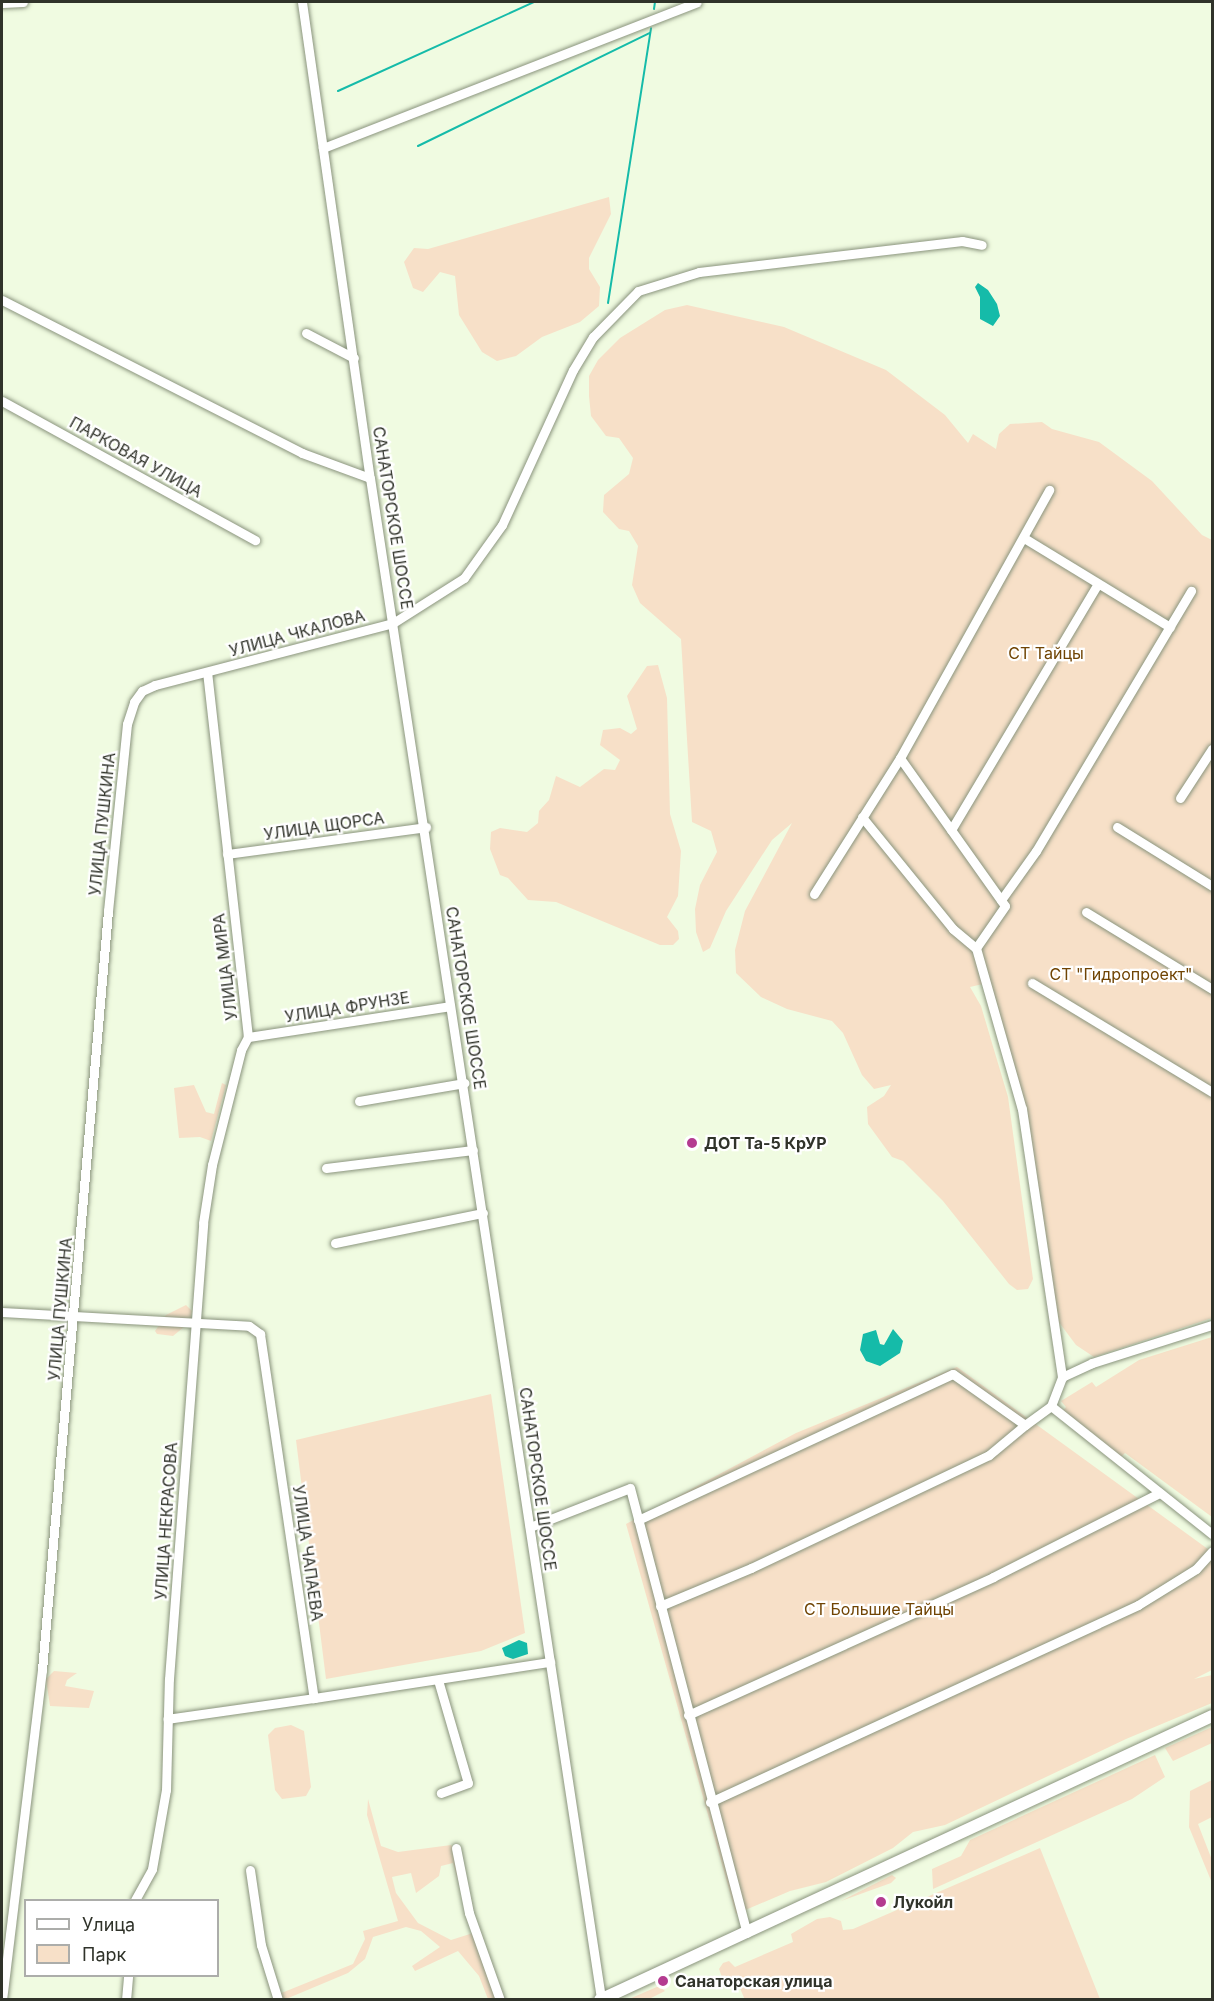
<!DOCTYPE html>
<meta charset="utf-8">
<style>
body{margin:0}
#map{position:relative;width:1214px;height:2001px;overflow:hidden;background:#f0fbe1;font-family:Inter,sans-serif}
div>[style]{position:absolute}
[style*='--x']{left:calc(var(--x)*1px);top:calc(var(--y)*1px);width:calc(var(--w)*1px);rotate:calc(var(--a)*1deg)}
.green>*{inset:0;background:#f7e0c8}
.water>*{inset:0;background:#15bba9}
.stream>*{height:2px;margin:-1px;padding:0 1px;transform-origin:1px;border-radius:1px;background:#15bba9}
.roads{filter:drop-shadow(0 0 2px #8a947d) drop-shadow(0 0 2px #8a947d)}
.minor>*{height:9px;margin:-4.5px;padding:0 4.5px;transform-origin:4.5px;border-radius:4.5px;background:#fff}
.secondary>*{height:12px;margin:-6px;padding:0 6px;transform-origin:6px;border-radius:6px;background:#fff}
.dots>*{width:16px;height:16px;translate:-50% -50%;box-sizing:border-box;border:3px solid #fff;border-radius:50%}
span{translate:-50% -50%;white-space:nowrap;text-align:center;line-height:1.15;-webkit-text-stroke:4.5px #fff;paint-order:stroke}
.street-label{font-size:16px;color:#30332a}
.park-label{font-size:16px;color:#704403}
.poi-label{font-size:16px;color:#30332a;font-weight:700}
.left{translate:0 -50%;text-align:left}
.frame{position:absolute;inset:0;border:3px solid #30332a;pointer-events:none}
.legend{position:absolute;left:24px;top:1899px;width:195px;height:78px;box-sizing:border-box;background:#fff;border:2px solid #acadaa;margin:0;padding:8px 10px;list-style:none;font-size:18px;color:#30332a}
.legend li{display:flex;align-items:center;gap:12px;height:30px}
.legend b{width:30px;border:2px solid #acadaa}
</style>
<div id="map">
<div class="green">
<div style="clip-path:polygon(609px 197px,611px 214px,589px 258px,589px 269px,600px 287px,599px 306px,580px 322px,542px 337px,516px 356px,497px 361px,482px 352px,459px 315px,455px 276px,440px 272px,423px 292px,413px 288px,404px 262px,414px 248px,428px 249px)"></div>
<div style="clip-path:polygon(687px 305px,784px 327px,886px 370px,945px 415px,968px 443px,973px 434px,996px 449px,999px 434px,1010px 424px,1042px 422px,1052px 429px,1099px 442px,1152px 481px,1202px 535px,1212px 540px,1212px 1318px,1094px 1357px,1076px 1345px,1058px 1321px,1024px 1107px,987px 983px,970px 987px,981px 1006px,1008px 1097px,1033px 1279px,1028px 1289px,1017px 1290px,1009px 1284px,943px 1201px,903px 1161px,892px 1157px,868px 1124px,867px 1107px,884px 1096px,891px 1085px,874px 1089px,862px 1075px,843px 1033px,832px 1021px,787px 1009px,761px 997px,736px 973px,735px 950px,745px 911px,792px 823px,772px 840px,726px 911px,710px 948px,703px 952px,696px 932px,695px 909px,700px 885px,717px 852px,711px 831px,692px 822px,681px 639px,640px 603px,632px 585px,638px 546px,629px 531px,619px 529px,603px 512px,604px 495px,629px 474px,633px 458px,619px 438px,606px 436px,591px 416px,589px 396px,589px 376px,598px 360px,620px 338px,665px 310px)"></div>
<div style="clip-path:polygon(658px 665px,667px 698px,670px 814px,681px 851px,678px 896px,667px 917px,678px 931px,679px 939px,673px 945px,660px 945px,556px 902px,528px 900px,508px 878px,500px 875px,490px 849px,491px 832px,500px 828px,527px 832px,538px 823px,539px 811px,549px 800px,556px 776px,580px 787px,604px 769px,615px 770px,620px 760px,600px 745px,603px 730px,620px 728px,631px 734px,637px 729px,627px 696px,647px 666px)"></div>
<div style="clip-path:polygon(222px 1083px,226px 1085px,211px 1141px,200px 1137px,179px 1138px,174px 1088px,194px 1085px,206px 1112px,214px 1114px)"></div>
<div style="clip-path:polygon(186px 1305px,192px 1311px,190px 1322px,173px 1336px,157px 1334px,155px 1331px,166px 1315px)"></div>
<div style="clip-path:polygon(1212px 1337px,1212px 1517px,1125px 1453px,1121px 1457px,1061px 1413px,1066px 1407px,1061px 1401px,1092px 1382px,1096px 1387px,1139px 1360px)"></div>
<div style="clip-path:polygon(957px 1367px,1212px 1552px,1212px 1670px,1194px 1679px,1212px 1675px,1212px 1703px,1126px 1739px,945px 1825px,913px 1832px,893px 1848px,826px 1882px,790px 1891px,736px 1914px,626px 1524px,796px 1433px)"></div>
<div style="clip-path:polygon(491px 1394px,525px 1633px,481px 1651px,326px 1679px,296px 1440px)"></div>
<div style="clip-path:polygon(54px 1671px,77px 1673px,67px 1680px,65px 1686px,94px 1691px,89px 1708px,50px 1706px,46px 1679px)"></div>
<div style="clip-path:polygon(291px 1725px,304px 1731px,311px 1787px,306px 1796px,282px 1799px,275px 1790px,268px 1735px,275px 1728px)"></div>
<div style="clip-path:polygon(1212px 1727px,1212px 1743px,1173px 1761px,1165px 1748px)"></div>
<div style="clip-path:polygon(1155px 1755px,1165px 1777px,1132px 1799px,933px 1889px,932px 1869px,961px 1856px,970px 1840px)"></div>
<div style="clip-path:polygon(1212px 1780px,1212px 1817px,1198px 1824px,1212px 1860px,1212px 1883px,1189px 1827px,1190px 1791px)"></div>
<div style="clip-path:polygon(evenodd,368px 1799px,381px 1846px,398px 1852px,451px 1845px,463px 1866px,468px 1899px,504px 1999px,488px 1999px,479px 1976px,458px 1951px,415px 1971px,412px 1966px,440px 1947px,421px 1931px,406px 1927px,373px 1937px,365px 1959px,348px 1973px,286px 1999px,277px 2000px,279px 1994px,353px 1964px,365px 1939px,363px 1931px,398px 1921px,367px 1815px,368px 1799px,453px 1863px,473px 1933px,451px 1940px,418px 1923px,396px 1893px,392px 1877px,411px 1873px,416px 1893px,439px 1876px,441px 1866px,453px 1863px)"></div>
<div style="clip-path:polygon(1040px 1848px,1100px 1999px,745px 2000px,736px 1979px,724px 1983px,719px 1969px,723px 1963px,729px 1961px,735px 1967px,793px 1942px,791px 1934px,817px 1919px,830px 1917px,841px 1921px,843px 1930px,853px 1929px)"></div>
<div style="clip-path:polygon(892px 1875px,896px 1878px,891px 1883px,841px 1901px)"></div>
<div style="clip-path:polygon(659px 1986px,665px 1991px,649px 1999px,629px 1999px)"></div>
</div>
<div class="water">
<div style="clip-path:polygon(978px 283px,988px 290px,997px 304px,1000px 316px,993px 326px,980px 319px,980px 297px,975px 287px)"></div>
<div style="clip-path:polygon(893px 1329px,903px 1341px,900px 1353px,880px 1366px,866px 1361px,860px 1350px,863px 1334px,876px 1330px,880px 1344px,884px 1345px)"></div>
<div style="clip-path:polygon(519px 1640px,527px 1643px,528px 1654px,513px 1659px,505px 1656px,502px 1648px)"></div>
</div>
<div class="stream">
<div style="--x:654;--y:9;--w:7;--a:-82"></div>
<div style="--x:338;--y:91;--w:215;--a:-24.4"></div>
<div style="--x:418;--y:146;--w:258;--a:-26"></div>
<div style="--x:608;--y:303;--w:278;--a:-81.1"></div>
</div>
<div class="roads">
<div class="minor">
<div style="--x:302;--y:2;--w:481;--a:81.9"></div>
<div style="--x:370;--y:478;--w:1538;--a:81.36"></div>
<div style="--x:2;--y:3;--w:21;--a:-3"></div>
<div style="--x:323;--y:148;--w:401;--a:-21.3"></div>
<div style="--x:2;--y:300;--w:337;--a:27"></div>
<div style="--x:302;--y:453;--w:72;--a:20.2"></div>
<div style="--x:306;--y:333;--w:54;--a:27.5"></div>
<div style="--x:2;--y:401;--w:289;--a:28.8"></div>
<div style="--x:1024;--y:538;--w:171;--a:31.4"></div>
<div style="--x:900;--y:758;--w:181;--a:54.6"></div>
<div style="--x:1005;--y:906;--w:51;--a:124.6"></div>
<div style="--x:1180;--y:798;--w:59;--a:-56.9"></div>
<div style="--x:862;--y:817;--w:144;--a:50.9"></div>
<div style="--x:953;--y:929;--w:30;--a:40"></div>
<div style="--x:976;--y:948;--w:167;--a:74.1"></div>
<div style="--x:1022;--y:1109;--w:271;--a:81.5"></div>
<div style="--x:1117;--y:827;--w:112;--a:31.8"></div>
<div style="--x:951;--y:830;--w:285;--a:-59.2"></div>
<div style="--x:227;--y:854;--w:201;--a:-7.7"></div>
<div style="--x:814;--y:894;--w:161;--a:-57.7"></div>
<div style="--x:900;--y:758;--w:307;--a:-60.9"></div>
<div style="--x:1001;--y:900;--w:60;--a:-54.5"></div>
<div style="--x:1036;--y:851;--w:303;--a:-59.2"></div>
<div style="--x:1086;--y:912;--w:148;--a:31.4"></div>
<div style="--x:1032;--y:983;--w:210;--a:31.2"></div>
<div style="--x:248;--y:1037;--w:204;--a:-8.7"></div>
<div style="--x:359;--y:1101;--w:107;--a:-9.7"></div>
<div style="--x:326;--y:1168;--w:148;--a:-7"></div>
<div style="--x:335;--y:1243;--w:151;--a:-11.5"></div>
<div style="--x:2;--y:1312;--w:247;--a:3.2"></div>
<div style="--x:249;--y:1326;--w:14;--a:36"></div>
<div style="--x:260;--y:1334;--w:368;--a:81.6"></div>
<div style="--x:314;--y:1698;--w:148;--a:171.9"></div>
<div style="--x:1051;--y:1406;--w:206;--a:38.5"></div>
<div style="--x:638;--y:1520;--w:347;--a:-24.9"></div>
<div style="--x:953;--y:1374;--w:88;--a:35.3"></div>
<div style="--x:1025;--y:1425;--w:32;--a:-36"></div>
<div style="--x:1051;--y:1406;--w:31;--a:-69"></div>
<div style="--x:1062;--y:1377;--w:33;--a:-25"></div>
<div style="--x:1092;--y:1363;--w:126;--a:-17.6"></div>
<div style="--x:530;--y:1527;--w:107;--a:-21.3"></div>
<div style="--x:630;--y:1488;--w:460;--a:75.3"></div>
<div style="--x:660;--y:1606;--w:99;--a:-22.7"></div>
<div style="--x:751;--y:1568;--w:263;--a:-25.4"></div>
<div style="--x:989;--y:1455;--w:47;--a:-39.8"></div>
<div style="--x:438;--y:1680;--w:107;--a:73.8"></div>
<div style="--x:468;--y:1783;--w:29;--a:160"></div>
<div style="--x:314;--y:1698;--w:239;--a:-8.7"></div>
<div style="--x:688;--y:1715;--w:335;--a:-24.3"></div>
<div style="--x:993;--y:1577;--w:186;--a:-26.8"></div>
<div style="--x:710;--y:1802;--w:471;--a:-24.7"></div>
<div style="--x:1138;--y:1605;--w:68;--a:-31.8"></div>
<div style="--x:1196;--y:1569;--w:24;--a:-48"></div>
<div style="--x:456;--y:1848;--w:66;--a:78.7"></div>
<div style="--x:469;--y:1913;--w:92;--a:70.4"></div>
<div style="--x:250;--y:1870;--w:76;--a:81.7"></div>
<div style="--x:261;--y:1945;--w:58;--a:72.8"></div>
<div style="--x:135;--y:1900;--w:35;--a:-61"></div>
<div style="--x:152;--y:1869;--w:80;--a:-80"></div>
<div style="--x:166;--y:1790;--w:111;--a:-88.5"></div>
<div style="--x:169;--y:1679;--w:457;--a:-85.7"></div>
<div style="--x:203;--y:1223;--w:59;--a:-81.2"></div>
<div style="--x:212;--y:1165;--w:119;--a:-75.8"></div>
<div style="--x:241;--y:1050;--w:15;--a:-62"></div>
<div style="--x:248;--y:1037;--w:367;--a:-96.4"></div>
<div style="--x:2;--y:2000;--w:332;--a:-83.1"></div>
<div style="--x:42;--y:1670;--w:762;--a:-85.03"></div>
<div style="--x:108;--y:911;--w:188;--a:-84.2"></div>
<div style="--x:127;--y:724;--w:23;--a:-72"></div>
<div style="--x:134;--y:702;--w:14;--a:-54"></div>
<div style="--x:142;--y:691;--w:14;--a:-25"></div>
<div style="--x:155;--y:685;--w:246;--a:-14.6"></div>
<div style="--x:393;--y:623;--w:84;--a:-32.4"></div>
<div style="--x:464;--y:578;--w:65;--a:-54.4"></div>
<div style="--x:502;--y:525;--w:170;--a:-65.4"></div>
<div style="--x:573;--y:370;--w:39;--a:-59"></div>
<div style="--x:593;--y:337;--w:64;--a:-45.6"></div>
<div style="--x:638;--y:291;--w:64;--a:-17.3"></div>
<div style="--x:699;--y:272;--w:265;--a:-6.7"></div>
<div style="--x:962;--y:241;--w:20;--a:11"></div>
<div style="--x:126;--y:2000;--w:24;--a:-85"></div>
</div>
<div class="secondary">
<div style="--x:600;--y:2000;--w:675;--a:-24.89"></div>
</div>
</div>
<div class="dots">
<div style="left:692px;top:1143px;background:#b43b90"></div>
<div style="left:881px;top:1902px;background:#b43b90"></div>
<div style="left:663px;top:1981px;background:#b43b90"></div>
</div>
<div class="street-label">
<span style="left:136px;top:457px;rotate:29deg">ПАРКОВАЯ УЛИЦА</span>
<span style="left:393px;top:518px;rotate:81deg">САНАТОРСКОЕ ШОССЕ</span>
<span style="left:297px;top:633px;rotate:-15deg">УЛИЦА ЧКАЛОВА</span>
<span style="left:102px;top:824px;rotate:-84deg">УЛИЦА ПУШКИНА</span>
<span style="left:324px;top:826px;rotate:-8deg">УЛИЦА ЩОРСА</span>
<span style="left:225px;top:967px;rotate:-97deg">УЛИЦА МИРА</span>
<span style="left:466px;top:998px;rotate:81deg">САНАТОРСКОЕ ШОССЕ</span>
<span style="left:347px;top:1007px;rotate:-9deg">УЛИЦА ФРУНЗЕ</span>
<span style="left:60px;top:1309px;rotate:-85deg">УЛИЦА ПУШКИНА</span>
<span style="left:538px;top:1479px;rotate:82deg">САНАТОРСКОЕ ШОССЕ</span>
<span style="left:166px;top:1521px;rotate:-86deg">УЛИЦА НЕКРАСОВА</span>
<span style="left:308px;top:1553px;rotate:82deg">УЛИЦА ЧАПАЕВА</span>
</div>
<div class="park-label">
<span style="left:1046px;top:653px">СТ Тайцы</span>
<span style="left:1121px;top:974px">СТ "Гидропроект"</span>
<span style="left:879px;top:1609px">СТ Большие Тайцы</span>
</div>
<div class="poi-label">
<span class="left" style="left:704px;top:1143px">ДОТ Та-5 КрУР</span>
<span class="left" style="left:893px;top:1902px">Лукойл</span>
<span class="left" style="left:675px;top:1981px">Санаторская улица</span>
</div>
<div class="frame"></div>
<ul class="legend">
<li><b style="height:8px;background:#fff"></b>Улица</li>
<li><b style="height:16px;background:#f7e0c8"></b>Парк</li>
</ul>
</div>
